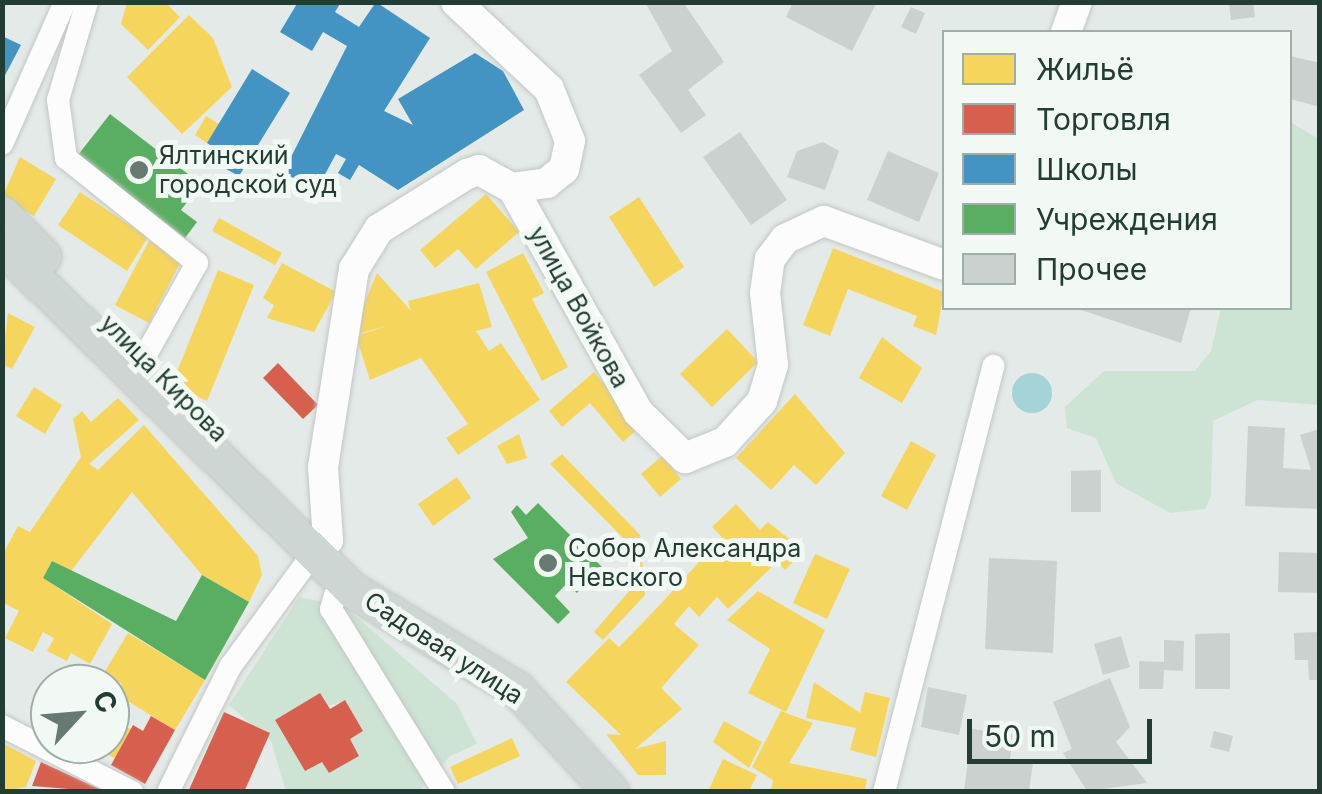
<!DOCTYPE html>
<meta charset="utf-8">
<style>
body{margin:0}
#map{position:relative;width:1322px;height:794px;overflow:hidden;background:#e4eae7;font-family:Inter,sans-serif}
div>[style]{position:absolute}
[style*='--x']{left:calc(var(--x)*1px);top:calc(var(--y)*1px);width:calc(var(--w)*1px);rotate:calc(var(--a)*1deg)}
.green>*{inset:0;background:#cde3d3}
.water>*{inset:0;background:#a4d4d8}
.round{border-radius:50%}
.homes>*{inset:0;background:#f6d55c}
.shops>*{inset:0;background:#d6604d}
.schools>*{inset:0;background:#4393c3}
.public>*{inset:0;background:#5aae61}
.building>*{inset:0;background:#cbd1ce}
.roads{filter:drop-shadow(0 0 2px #c1c7c4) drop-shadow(0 0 2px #c1c7c4)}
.street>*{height:22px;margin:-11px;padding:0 11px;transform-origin:11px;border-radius:11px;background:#fbfcfb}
.secondary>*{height:30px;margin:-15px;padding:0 15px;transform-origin:15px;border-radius:15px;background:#fbfcfb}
.primary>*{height:35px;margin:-17.5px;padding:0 17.5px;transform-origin:17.5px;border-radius:17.5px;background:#ced6d3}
.dots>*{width:28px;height:28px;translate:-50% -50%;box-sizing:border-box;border:5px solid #f2f9f5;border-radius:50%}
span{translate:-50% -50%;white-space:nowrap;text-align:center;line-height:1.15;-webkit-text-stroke:10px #f2f9f5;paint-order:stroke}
.poi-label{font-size:25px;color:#223d34}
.left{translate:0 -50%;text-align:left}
.street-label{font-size:25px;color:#223d34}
.frame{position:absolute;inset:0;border:5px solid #223d34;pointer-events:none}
.legend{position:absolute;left:942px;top:30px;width:350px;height:280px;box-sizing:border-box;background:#f2f9f5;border:2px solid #9faea8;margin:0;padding:12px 18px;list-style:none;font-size:30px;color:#223d34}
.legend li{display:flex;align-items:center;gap:20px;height:50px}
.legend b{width:50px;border:2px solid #9faea8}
.north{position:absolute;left:30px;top:664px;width:100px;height:100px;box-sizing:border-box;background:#f2f9f5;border:2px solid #9faea8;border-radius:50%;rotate:64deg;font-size:28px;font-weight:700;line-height:40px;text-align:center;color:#223d34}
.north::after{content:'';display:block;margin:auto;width:35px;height:45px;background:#667a73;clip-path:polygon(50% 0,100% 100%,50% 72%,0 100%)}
.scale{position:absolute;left:967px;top:719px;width:185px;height:45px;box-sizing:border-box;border:5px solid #223d34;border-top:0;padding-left:12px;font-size:30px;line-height:35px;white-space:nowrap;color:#223d34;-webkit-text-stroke:8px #f2f9f5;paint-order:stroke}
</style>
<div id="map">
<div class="green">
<div style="clip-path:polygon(1290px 122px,1319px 139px,1319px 405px,1257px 400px,1213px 421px,1211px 496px,1205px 509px,1170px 513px,1116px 483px,1096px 438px,1067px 428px,1065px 407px,1104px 371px,1195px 371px,1211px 351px,1221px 308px,1290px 308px)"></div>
<div style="clip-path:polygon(evenodd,299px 597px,345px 607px,457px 704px,477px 744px,450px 756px,419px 791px,286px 791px,271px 741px,229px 705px,299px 597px,345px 701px,363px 731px,350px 739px,359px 756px,329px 773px,322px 762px,305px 771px,275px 720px,345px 701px)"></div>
</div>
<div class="water">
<div class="round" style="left:1012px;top:373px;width:40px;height:40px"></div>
</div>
<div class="homes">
<div style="clip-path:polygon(127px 2px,165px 2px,180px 17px,148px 50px,121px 24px)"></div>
<div style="clip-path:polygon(189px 15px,213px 38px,232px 87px,182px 134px,127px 77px)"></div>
<div style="clip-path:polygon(206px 116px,219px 124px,207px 143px,195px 135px)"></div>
<div style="clip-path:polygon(20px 157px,56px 179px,34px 216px,2px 198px)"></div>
<div style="clip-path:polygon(80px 192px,148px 237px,127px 271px,58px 225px)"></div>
<div style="clip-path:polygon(486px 194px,519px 232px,476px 269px,458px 249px,435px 268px,420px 250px)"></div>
<div style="clip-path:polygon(639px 197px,684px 267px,654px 287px,609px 217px)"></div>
<div style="clip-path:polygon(219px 218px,282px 253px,275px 265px,212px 231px)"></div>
<div style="clip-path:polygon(149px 241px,182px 259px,149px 323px,115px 305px)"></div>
<div style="clip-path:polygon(833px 248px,944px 292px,936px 335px,913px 326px,917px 316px,848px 289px,830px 336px,803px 325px)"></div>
<div style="clip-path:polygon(523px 253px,544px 293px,532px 299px,568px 367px,542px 381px,486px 272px)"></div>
<div style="clip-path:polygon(282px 263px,336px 292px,314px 332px,267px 318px,274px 305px,263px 298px)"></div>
<div style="clip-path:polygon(218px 270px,254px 285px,207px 401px,172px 384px)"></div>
<div style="clip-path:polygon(377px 273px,411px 311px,408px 301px,479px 283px,492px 327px,476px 331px,489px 351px,501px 343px,540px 400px,458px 455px,446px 438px,468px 424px,421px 358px,370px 380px,356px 336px,390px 325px,351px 336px)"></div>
<div style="clip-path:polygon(8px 313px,35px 327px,12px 369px,2px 364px)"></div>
<div style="clip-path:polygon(727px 329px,758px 362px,712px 407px,680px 374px)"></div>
<div style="clip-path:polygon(882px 337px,922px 368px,902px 403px,859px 378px)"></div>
<div style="clip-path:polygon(594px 372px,640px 427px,623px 442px,590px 403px,562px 427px,549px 411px)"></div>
<div style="clip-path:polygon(34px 387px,62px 405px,45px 434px,16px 416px)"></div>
<div style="clip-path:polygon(795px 394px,845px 453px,816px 485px,794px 465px,771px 490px,736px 458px)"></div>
<div style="clip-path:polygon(118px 398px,139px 420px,89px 464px,98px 470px,144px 425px,258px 556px,262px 575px,249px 602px,202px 575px,132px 492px,71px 571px,52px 561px,43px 578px,112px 624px,90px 664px,71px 653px,67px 661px,47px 651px,54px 638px,43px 632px,33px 652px,5px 638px,19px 611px,2px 602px,2px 556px,18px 526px,30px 532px,81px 457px,73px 419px,82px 411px,91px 422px)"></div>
<div style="clip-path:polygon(519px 434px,527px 458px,507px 464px,497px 446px)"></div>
<div style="clip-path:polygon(911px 441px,936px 455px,907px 510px,881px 496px)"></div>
<div style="clip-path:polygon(562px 454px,640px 535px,645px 595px,603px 640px,594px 632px,630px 590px,627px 542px,550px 464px)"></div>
<div style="clip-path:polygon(662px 456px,681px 479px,660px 497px,641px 474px)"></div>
<div style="clip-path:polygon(457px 477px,471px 498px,433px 526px,418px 504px)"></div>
<div style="clip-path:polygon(736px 504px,760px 530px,768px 522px,804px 551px,785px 570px,777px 562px,728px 609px,717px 597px,699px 617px,689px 606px,674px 624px,699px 645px,661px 688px,682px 709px,635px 749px,666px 741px,666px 775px,638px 775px,606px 734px,621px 735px,566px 682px,609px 638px,619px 647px,656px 609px,722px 537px,712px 527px)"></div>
<div style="clip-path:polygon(815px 554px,850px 569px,827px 619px,793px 603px)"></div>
<div style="clip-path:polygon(758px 591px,825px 630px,786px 712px,748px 693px,770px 649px,727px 620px)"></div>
<div style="clip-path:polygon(128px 633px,205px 680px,175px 730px,116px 694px,122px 684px,104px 673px)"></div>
<div style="clip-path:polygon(814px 682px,860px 713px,865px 692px,890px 698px,876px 757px,850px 750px,856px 728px,806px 718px)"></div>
<div style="clip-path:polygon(781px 711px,813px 723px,789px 763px,867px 779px,865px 791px,771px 791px,773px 780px,752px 767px)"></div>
<div style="clip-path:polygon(110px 719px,131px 729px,115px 758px,85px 744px,110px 744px)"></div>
<div style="clip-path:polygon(724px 721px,762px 742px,749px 768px,713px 742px)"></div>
<div style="clip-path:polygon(512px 738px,520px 756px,458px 784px,450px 767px)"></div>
<div style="clip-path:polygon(2px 743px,36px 761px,26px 787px,2px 791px)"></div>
<div style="clip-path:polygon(723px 759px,757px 775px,749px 791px,708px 791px)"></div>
</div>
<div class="shops">
<div style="clip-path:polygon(278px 363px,318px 405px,303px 419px,263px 378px)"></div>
<div style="clip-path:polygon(320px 693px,330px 709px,345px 700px,363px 731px,350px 739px,359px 756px,329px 773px,322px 762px,305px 771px,275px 720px)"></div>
<div style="clip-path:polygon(224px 712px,270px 733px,244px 792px,188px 792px)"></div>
<div style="clip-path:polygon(151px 716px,175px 730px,145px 784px,111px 765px,133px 725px,143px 731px)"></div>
<div style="clip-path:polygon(41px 762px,106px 792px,32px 786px)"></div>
</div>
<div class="schools">
<div style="clip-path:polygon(298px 2px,341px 2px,335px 12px,359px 27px,376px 2px,430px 38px,384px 111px,413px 125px,398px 99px,475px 53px,503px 71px,524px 110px,398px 190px,359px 165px,350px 180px,338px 173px,346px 159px,336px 154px,317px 189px,283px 173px,347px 46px,323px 32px,312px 51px,280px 32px)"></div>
<div style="clip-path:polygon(2px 36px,21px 45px,2px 81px)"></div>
<div style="clip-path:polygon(252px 69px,290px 93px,239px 176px,226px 169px,232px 159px,207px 143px)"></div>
</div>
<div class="public">
<div style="clip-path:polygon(110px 114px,201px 184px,181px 210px,197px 222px,185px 238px,78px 155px)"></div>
<div style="clip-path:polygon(538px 503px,602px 567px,577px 593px,567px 583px,555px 596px,570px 612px,558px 624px,493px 559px,528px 538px,511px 512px,517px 505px,526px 515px)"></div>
<div style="clip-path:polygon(52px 561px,176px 621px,202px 575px,249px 602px,205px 680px,43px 578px)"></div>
</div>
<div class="building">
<div style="clip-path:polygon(645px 2px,683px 2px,724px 62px,688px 90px,706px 115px,681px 133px,639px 75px,672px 51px)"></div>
<div style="clip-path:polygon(793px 2px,877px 2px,852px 51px,786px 17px)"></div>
<div style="clip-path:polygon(1229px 2px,1253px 2px,1255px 17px,1231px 20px)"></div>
<div style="clip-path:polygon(911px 7px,925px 13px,916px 34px,901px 27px)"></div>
<div style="clip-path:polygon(1290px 56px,1320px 63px,1320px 123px,1317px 106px,1290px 99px)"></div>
<div style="clip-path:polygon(740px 132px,787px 200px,751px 225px,703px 157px)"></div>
<div style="clip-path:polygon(823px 142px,839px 151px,825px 190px,787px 177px,797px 151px)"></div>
<div style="clip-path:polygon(888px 151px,939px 173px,919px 222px,867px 200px)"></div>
<div style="clip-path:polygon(1075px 308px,1191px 308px,1181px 343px)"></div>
<div style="clip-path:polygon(1248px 426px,1285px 428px,1283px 468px,1311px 470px,1300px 435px,1320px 429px,1320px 509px,1245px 506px)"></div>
<div style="clip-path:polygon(1101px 470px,1101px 512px,1071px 512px,1071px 471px)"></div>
<div style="clip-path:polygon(1279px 552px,1320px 553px,1320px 593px,1278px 592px)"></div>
<div style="clip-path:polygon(989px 558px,1057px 561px,1053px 653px,985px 649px)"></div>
<div style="clip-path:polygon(1320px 632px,1320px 680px,1309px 680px,1308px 660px,1295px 660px,1294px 633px)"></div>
<div style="clip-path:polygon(1230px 633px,1230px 689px,1195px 689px,1195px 634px)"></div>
<div style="clip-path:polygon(1121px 636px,1130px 667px,1103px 675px,1094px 644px)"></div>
<div style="clip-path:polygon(1164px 640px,1184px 641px,1183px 671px,1164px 670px,1163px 689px,1139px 689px,1139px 661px,1164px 662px)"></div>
<div style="clip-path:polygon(1110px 678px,1130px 727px,1116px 742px,1147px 783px,1087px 791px,1063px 753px,1072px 749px,1053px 702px)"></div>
<div style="clip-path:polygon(928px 687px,967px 695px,959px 735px,921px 727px)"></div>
<div style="clip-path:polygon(972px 729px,1013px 734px,1010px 760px,1033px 763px,1029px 791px,964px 791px)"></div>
<div style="clip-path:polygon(1214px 731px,1233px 736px,1229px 752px,1210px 747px)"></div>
</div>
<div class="roads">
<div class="street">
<div style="--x:87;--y:2;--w:102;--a:106.5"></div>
<div style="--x:58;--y:100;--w:59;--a:82.1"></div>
<div style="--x:66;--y:158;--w:168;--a:38.7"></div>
<div style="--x:197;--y:263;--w:129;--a:119.1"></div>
<div style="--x:2;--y:144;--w:155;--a:-66.1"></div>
<div style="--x:351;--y:589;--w:17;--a:159"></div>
<div style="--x:335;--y:595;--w:15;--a:106"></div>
<div style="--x:331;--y:609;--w:215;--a:58.3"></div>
<div style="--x:2;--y:726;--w:146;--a:26.9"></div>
<div style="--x:168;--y:792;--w:140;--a:-63.6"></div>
<div style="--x:230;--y:667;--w:144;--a:-53.8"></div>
<div style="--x:884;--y:792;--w:440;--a:-75.6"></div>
</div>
<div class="secondary">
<div style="--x:456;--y:2;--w:127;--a:43.1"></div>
<div style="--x:549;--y:89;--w:56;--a:68"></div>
<div style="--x:570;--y:141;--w:29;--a:102"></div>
<div style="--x:564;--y:169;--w:22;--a:141"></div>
<div style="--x:547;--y:183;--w:34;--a:172"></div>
<div style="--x:1066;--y:32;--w:32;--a:-70"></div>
<div style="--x:315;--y:551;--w:17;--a:-40"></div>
<div style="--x:328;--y:540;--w:73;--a:-93.9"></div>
<div style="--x:323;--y:467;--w:200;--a:-81.1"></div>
<div style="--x:354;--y:269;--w:47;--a:-58"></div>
<div style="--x:379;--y:229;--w:104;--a:-32"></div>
<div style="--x:467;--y:174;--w:13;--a:-18"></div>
<div style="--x:479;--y:170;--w:39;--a:29"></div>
<div style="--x:513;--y:189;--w:256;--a:60.7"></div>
<div style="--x:638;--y:412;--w:66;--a:44.4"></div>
<div style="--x:685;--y:458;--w:43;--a:-21.8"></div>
<div style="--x:725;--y:442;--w:55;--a:-47.9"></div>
<div style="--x:762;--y:401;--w:38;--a:-73"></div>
<div style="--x:773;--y:365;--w:72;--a:-96.3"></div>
<div style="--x:765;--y:293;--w:34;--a:-82"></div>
<div style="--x:770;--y:259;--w:25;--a:-53"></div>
<div style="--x:785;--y:239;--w:43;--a:-24.8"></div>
<div style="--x:824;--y:221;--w:128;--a:20.1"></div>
</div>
<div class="primary">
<div style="--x:2;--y:214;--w:59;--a:45.7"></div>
<div style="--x:2;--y:246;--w:489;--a:44.5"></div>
<div style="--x:351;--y:589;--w:194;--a:31.1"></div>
<div style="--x:517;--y:689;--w:139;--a:47.6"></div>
</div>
</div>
<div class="dots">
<div style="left:139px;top:170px;background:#667a73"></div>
<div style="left:548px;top:563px;background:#667a73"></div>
</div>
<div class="poi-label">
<span class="left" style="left:159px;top:170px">Ялтинский<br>городской суд</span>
<span class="left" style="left:568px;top:563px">Собор Александра<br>Невского</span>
</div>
<div class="street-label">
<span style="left:579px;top:307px;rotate:61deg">улица Войкова</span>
<span style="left:164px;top:378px;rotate:45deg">улица Кирова</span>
<span style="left:444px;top:648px;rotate:33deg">Садовая улица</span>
</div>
<div class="frame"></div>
<ul class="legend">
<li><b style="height:28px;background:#f6d55c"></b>Жильё</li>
<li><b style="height:28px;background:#d6604d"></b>Торговля</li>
<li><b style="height:28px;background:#4393c3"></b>Школы</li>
<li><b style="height:28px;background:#5aae61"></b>Учреждения</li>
<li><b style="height:28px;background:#cbd1ce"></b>Прочее</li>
</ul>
<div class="north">С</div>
<div class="scale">50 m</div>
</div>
